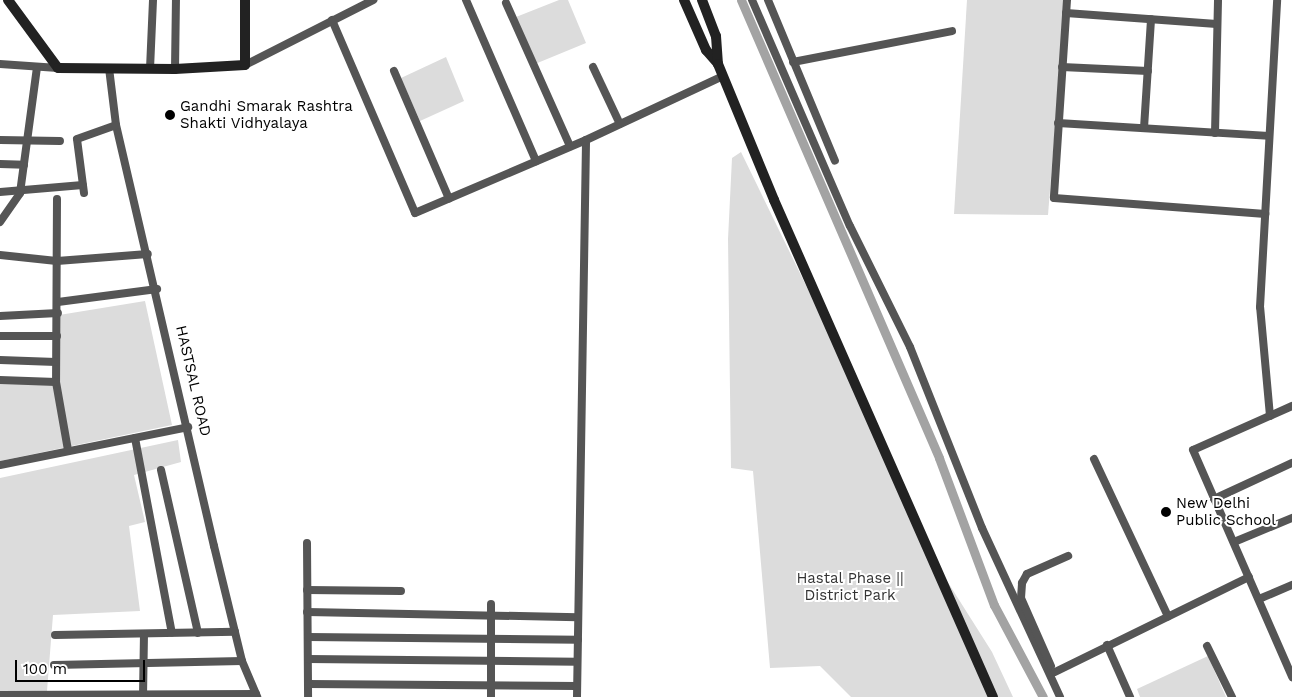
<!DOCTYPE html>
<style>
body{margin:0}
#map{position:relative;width:1292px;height:697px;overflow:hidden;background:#fff;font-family:"Work Sans",sans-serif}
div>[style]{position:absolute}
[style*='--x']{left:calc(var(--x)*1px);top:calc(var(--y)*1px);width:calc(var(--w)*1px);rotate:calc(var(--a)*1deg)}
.green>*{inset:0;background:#dcdcdc}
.canal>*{height:9px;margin:-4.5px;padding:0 4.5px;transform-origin:4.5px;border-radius:4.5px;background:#a3a3a3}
.street>*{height:8px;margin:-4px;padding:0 4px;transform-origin:4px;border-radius:4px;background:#555}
.secondary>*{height:10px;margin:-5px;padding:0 5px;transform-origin:5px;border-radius:5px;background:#222}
.dots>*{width:14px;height:14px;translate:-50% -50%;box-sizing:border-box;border:2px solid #fff;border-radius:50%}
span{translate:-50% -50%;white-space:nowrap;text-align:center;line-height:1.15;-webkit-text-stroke:4px #fff;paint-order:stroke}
.poi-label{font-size:15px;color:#000}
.left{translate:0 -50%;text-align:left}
.street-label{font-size:15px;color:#000}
.park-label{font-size:15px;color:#333}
.scale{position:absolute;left:15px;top:660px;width:130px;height:22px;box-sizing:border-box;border:2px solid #000;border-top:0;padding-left:6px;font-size:15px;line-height:18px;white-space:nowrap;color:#000;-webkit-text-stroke:4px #fff;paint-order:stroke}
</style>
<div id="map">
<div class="green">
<div style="clip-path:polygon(559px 0,568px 0,586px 43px,535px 64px,516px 17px)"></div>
<div style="clip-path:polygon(967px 0,1065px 0,1048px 215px,954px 214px)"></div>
<div style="clip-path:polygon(446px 57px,464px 101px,420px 121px,401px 78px)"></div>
<div style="clip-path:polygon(741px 152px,852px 380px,918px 535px,992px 652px,1013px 697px,851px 697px,820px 666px,770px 668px,753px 471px,731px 468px,728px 239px,732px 158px)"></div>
<div style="clip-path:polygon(145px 301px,172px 425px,0 461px,0 383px,53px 382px,53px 316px)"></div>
<div style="clip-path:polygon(178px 440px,181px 462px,134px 475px,145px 522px,129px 526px,140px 611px,53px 615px,47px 691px,0 691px,0 478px)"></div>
<div style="clip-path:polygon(1208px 656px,1226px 697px,1140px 697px,1137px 689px)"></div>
</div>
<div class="canal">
<div style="--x:741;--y:0;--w:499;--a:66.6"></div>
<div style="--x:939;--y:458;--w:157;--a:69.5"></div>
<div style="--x:994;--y:605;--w:104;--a:62"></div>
</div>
<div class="street">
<div style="--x:466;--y:0;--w:176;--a:66.5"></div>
<div style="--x:752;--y:0;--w:246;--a:66.6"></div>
<div style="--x:850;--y:226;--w:135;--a:63.6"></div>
<div style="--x:910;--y:347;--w:195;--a:68.3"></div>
<div style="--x:982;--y:528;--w:186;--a:65.2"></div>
<div style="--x:768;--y:0;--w:174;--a:67.4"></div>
<div style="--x:1067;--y:0;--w:198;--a:93.8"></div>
<div style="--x:1054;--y:198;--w:212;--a:4.3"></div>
<div style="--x:506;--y:3;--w:157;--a:65.9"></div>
<div style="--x:1066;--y:13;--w:151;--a:4.2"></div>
<div style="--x:332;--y:20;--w:210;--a:66.7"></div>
<div style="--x:415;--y:213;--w:186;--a:-23.1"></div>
<div style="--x:793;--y:62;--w:162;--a:-11"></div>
<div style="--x:0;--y:64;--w:58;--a:3.9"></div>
<div style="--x:245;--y:65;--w:144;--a:-26.9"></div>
<div style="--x:593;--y:67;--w:63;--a:64.7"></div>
<div style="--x:1062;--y:67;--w:86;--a:2.7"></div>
<div style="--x:109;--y:68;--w:57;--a:83"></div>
<div style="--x:116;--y:125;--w:432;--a:76.9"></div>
<div style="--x:214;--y:546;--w:118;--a:76.3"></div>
<div style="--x:242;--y:661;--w:39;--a:67"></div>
<div style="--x:150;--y:69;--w:69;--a:-87.5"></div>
<div style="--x:175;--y:69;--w:69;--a:-89.2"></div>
<div style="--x:394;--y:71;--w:139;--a:66.7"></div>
<div style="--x:1058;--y:123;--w:211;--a:3.5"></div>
<div style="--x:1144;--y:128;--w:109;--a:-86.3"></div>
<div style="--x:1215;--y:133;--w:133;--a:-88.7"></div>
<div style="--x:0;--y:140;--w:60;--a:1"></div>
<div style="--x:0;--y:164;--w:24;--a:2"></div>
<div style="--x:0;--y:192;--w:83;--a:-4.8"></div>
<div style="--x:84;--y:193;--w:54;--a:-97.4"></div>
<div style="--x:77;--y:139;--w:41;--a:-19.7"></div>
<div style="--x:57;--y:199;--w:183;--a:90.3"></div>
<div style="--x:56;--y:382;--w:69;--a:80"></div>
<div style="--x:0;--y:222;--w:35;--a:-55"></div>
<div style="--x:20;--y:193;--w:126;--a:-82.3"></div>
<div style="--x:0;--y:255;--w:57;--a:6"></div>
<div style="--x:57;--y:261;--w:91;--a:-4.4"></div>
<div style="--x:58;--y:302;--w:100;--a:-7.5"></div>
<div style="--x:0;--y:316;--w:58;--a:-3"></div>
<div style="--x:0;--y:336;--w:57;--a:0"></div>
<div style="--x:0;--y:360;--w:56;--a:2"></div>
<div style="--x:0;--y:380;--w:56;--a:2"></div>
<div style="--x:1292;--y:406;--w:108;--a:156"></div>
<div style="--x:1193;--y:450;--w:248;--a:66.4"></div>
<div style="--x:1270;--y:416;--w:109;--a:-95.2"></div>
<div style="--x:1260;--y:307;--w:307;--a:-86.8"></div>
<div style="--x:135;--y:438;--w:198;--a:79.3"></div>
<div style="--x:1094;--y:459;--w:174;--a:64.8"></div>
<div style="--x:0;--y:465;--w:192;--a:-11.4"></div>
<div style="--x:161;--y:470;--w:167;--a:77.2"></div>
<div style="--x:1214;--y:499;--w:86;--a:-24.8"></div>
<div style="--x:1234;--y:542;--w:63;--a:-22.5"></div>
<div style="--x:307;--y:543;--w:154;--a:89.6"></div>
<div style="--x:307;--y:590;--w:94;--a:0.6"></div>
<div style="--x:1259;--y:599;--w:36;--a:-23"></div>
<div style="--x:307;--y:612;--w:271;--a:1.1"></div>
<div style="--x:55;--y:635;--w:180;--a:-1"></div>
<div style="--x:308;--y:637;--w:270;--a:0.6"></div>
<div style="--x:1107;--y:645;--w:57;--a:66.1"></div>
<div style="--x:1207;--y:646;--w:57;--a:63.9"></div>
<div style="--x:308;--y:659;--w:269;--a:0.6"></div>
<div style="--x:54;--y:665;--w:188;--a:-1.2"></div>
<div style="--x:1051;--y:666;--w:74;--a:-113.8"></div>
<div style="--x:1021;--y:598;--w:15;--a:-86"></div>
<div style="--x:1022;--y:583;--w:10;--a:-61"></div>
<div style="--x:1027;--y:574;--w:45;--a:-23.7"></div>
<div style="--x:1055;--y:672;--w:216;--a:-26.1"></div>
<div style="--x:308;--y:684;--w:269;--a:0.4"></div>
<div style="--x:0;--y:695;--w:256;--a:-0.2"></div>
<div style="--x:143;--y:697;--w:63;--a:-89.1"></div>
<div style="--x:491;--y:697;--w:93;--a:-90"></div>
<div style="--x:577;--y:697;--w:557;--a:-89.07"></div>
<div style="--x:586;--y:140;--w:151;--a:-25"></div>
</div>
<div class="secondary">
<div style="--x:8;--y:0;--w:84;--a:53.7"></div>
<div style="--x:58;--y:68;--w:117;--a:0.5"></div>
<div style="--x:175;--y:69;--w:70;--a:-3.3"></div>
<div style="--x:245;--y:65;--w:65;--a:-90"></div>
<div style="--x:684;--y:0;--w:55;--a:66.3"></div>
<div style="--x:706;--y:50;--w:18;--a:49"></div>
<div style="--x:702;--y:0;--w:39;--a:69"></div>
<div style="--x:716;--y:36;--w:28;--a:86"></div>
<div style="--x:718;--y:64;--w:147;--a:67.6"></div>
<div style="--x:774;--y:200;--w:543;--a:66.22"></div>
</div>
<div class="dots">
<div style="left:170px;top:115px;background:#000"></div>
<div style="left:1166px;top:512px;background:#000"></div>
</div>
<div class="poi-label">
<span class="left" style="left:180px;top:115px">Gandhi Smarak Rashtra<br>Shakti Vidhyalaya</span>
<span class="left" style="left:1176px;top:512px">New Delhi<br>Public School</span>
</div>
<div class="street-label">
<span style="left:193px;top:381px;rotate:77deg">HASTSAL ROAD</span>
</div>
<div class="park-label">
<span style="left:850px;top:587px">Hastal Phase ||<br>District Park</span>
</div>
<div class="scale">100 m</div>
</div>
